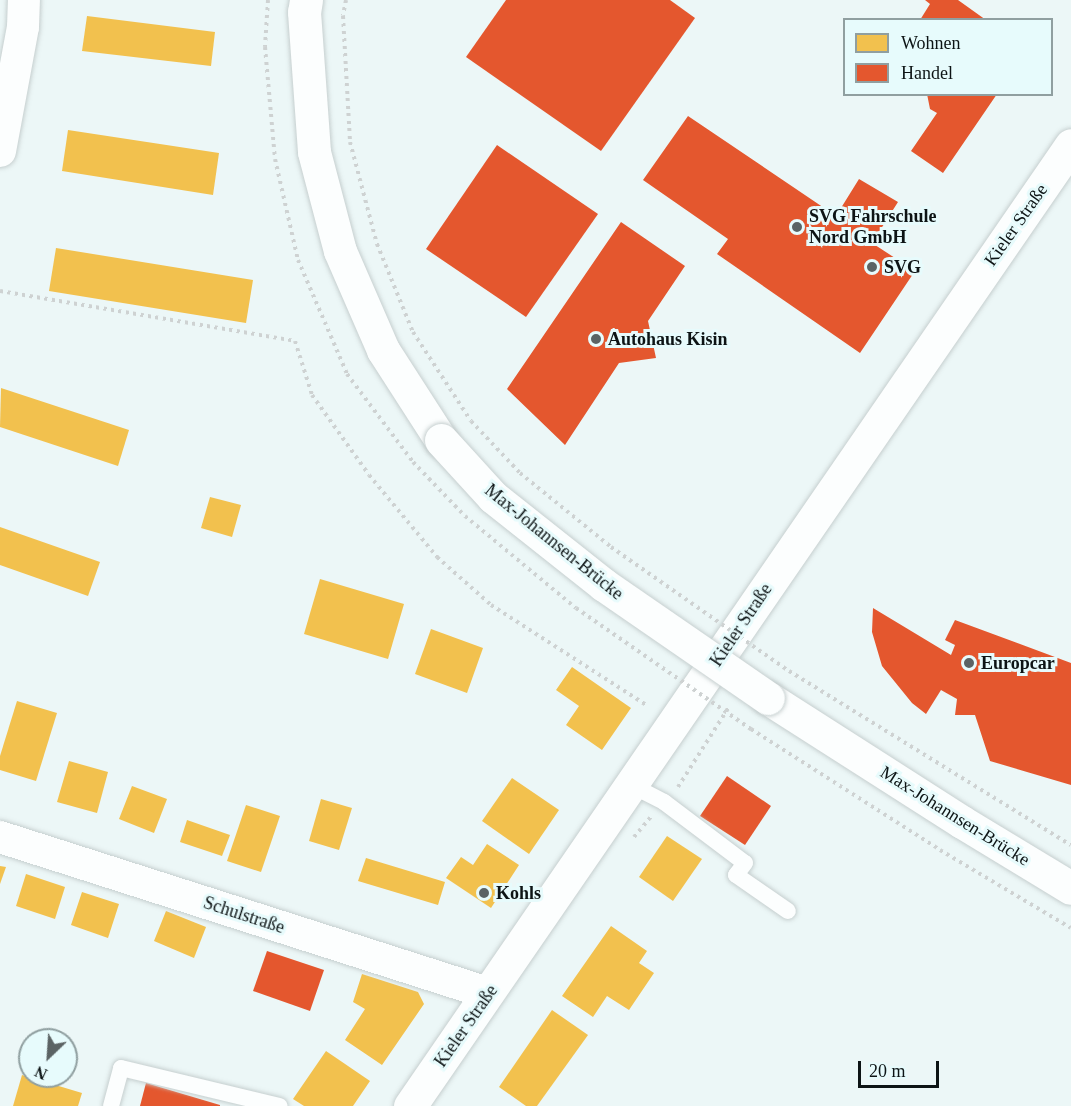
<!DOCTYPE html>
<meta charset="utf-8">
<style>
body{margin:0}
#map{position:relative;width:1071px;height:1106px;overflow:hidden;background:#ecf7f7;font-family:Georgia,serif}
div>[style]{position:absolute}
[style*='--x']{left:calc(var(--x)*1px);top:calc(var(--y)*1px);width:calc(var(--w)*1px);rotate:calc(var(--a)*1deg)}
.homes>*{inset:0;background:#f2c14e}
.shops>*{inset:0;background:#e4572e}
.path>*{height:4px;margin-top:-2px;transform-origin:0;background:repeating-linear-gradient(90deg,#ced2d2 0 3px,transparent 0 7.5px)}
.roads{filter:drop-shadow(0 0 2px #c6cfcf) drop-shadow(0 0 2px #c6cfcf)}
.lane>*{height:16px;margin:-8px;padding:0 8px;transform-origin:8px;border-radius:8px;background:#fcfefe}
.street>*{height:32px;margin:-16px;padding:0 16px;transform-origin:16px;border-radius:16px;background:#fcfefe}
.secondary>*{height:33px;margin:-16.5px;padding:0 16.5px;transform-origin:16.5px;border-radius:16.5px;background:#fcfefe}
.primary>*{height:33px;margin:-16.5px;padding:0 16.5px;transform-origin:16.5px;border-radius:16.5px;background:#fcfefe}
.path-bridge>*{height:4px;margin-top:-2px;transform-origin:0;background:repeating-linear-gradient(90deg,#ced2d2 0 3px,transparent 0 7.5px)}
.bridges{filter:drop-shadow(0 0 2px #c6cfcf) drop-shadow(0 0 2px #c6cfcf)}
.primary-bridge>*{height:33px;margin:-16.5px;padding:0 16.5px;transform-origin:16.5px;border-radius:16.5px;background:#fcfefe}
.dots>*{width:16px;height:16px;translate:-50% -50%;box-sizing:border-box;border:3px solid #e7fbfc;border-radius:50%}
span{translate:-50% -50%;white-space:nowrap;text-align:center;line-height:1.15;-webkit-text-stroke:6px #e7fbfc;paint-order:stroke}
.poi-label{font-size:18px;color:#0d1415;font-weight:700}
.left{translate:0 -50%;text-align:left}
.street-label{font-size:18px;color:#0d1415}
.legend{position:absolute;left:843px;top:18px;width:210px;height:78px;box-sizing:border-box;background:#e7fbfc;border:2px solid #909fa0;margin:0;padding:8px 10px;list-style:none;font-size:18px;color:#0d1415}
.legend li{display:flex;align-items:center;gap:12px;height:30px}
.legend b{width:30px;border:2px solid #909fa0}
.north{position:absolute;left:18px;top:1028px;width:60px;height:60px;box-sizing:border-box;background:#e7fbfc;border:2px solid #909fa0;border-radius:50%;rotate:205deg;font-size:16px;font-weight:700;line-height:24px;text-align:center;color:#0d1415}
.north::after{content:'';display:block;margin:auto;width:21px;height:27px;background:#5b6364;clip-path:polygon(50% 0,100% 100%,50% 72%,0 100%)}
.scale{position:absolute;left:858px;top:1061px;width:81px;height:27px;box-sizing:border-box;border:3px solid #0d1415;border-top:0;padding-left:8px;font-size:18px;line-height:21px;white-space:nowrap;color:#0d1415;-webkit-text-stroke:4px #e7fbfc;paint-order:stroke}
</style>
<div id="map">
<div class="homes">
<div style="clip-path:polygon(87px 16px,215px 32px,211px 66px,82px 51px)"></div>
<div style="clip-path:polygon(68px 130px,219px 153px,213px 195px,62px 171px)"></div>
<div style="clip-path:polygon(56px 248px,253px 280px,246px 323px,49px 291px)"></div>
<div style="clip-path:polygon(1px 388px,129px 430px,118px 466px,0 427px)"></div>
<div style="clip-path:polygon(210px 497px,241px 505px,232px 537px,201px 528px)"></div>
<div style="clip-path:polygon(0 527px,100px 562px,88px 596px,0 565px)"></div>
<div style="clip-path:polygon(320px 579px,404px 604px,388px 659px,304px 634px)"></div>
<div style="clip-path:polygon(431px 629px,483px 648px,467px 693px,415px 674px)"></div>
<div style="clip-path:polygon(572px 667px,631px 708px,602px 750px,566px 725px,579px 706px,556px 690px)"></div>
<div style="clip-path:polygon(17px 701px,57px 713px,36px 781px,0 770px,0 756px)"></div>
<div style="clip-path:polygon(69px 761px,108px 772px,97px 813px,57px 802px)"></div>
<div style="clip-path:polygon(512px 778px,559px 810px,529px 854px,482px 821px)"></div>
<div style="clip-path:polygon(132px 786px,167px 799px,154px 833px,119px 819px)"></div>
<div style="clip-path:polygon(321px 799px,352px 808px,339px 850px,309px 841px)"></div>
<div style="clip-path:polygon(246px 805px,280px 816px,261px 872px,227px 861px)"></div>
<div style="clip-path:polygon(187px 820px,230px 835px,222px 856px,180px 842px)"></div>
<div style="clip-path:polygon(667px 836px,702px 859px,673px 901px,639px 877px)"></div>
<div style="clip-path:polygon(487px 844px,519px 865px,491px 908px,446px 878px,461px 857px,473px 865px)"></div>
<div style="clip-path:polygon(366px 858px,445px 882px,438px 905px,358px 881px)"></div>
<div style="clip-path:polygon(0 866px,6px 867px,0 884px)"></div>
<div style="clip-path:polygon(26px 874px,65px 887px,55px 919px,16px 906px)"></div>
<div style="clip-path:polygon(82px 892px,119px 904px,108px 938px,71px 925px)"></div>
<div style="clip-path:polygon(166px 911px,206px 927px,194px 958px,154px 941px)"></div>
<div style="clip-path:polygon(611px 926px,647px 951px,639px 963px,654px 973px,629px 1010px,607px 996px,593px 1017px,562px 996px)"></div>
<div style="clip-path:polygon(362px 974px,418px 992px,424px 1004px,382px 1065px,345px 1040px,365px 1009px,353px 1002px)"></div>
<div style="clip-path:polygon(552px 1010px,588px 1035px,537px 1106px,526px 1106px,499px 1087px)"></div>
<div style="clip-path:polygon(326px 1051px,370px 1081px,353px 1106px,304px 1106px,293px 1099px)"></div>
<div style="clip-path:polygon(22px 1075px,82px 1093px,78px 1106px,13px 1106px)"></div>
</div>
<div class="shops">
<div style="clip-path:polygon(506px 0,670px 0,695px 18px,601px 151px,466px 57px)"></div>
<div style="clip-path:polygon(925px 0,958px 0,986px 20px,920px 20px,930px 4px)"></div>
<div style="clip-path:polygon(927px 94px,997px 94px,943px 173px,911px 151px,937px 113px,930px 109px)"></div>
<div style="clip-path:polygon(688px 116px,836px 216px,859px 179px,898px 202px,872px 243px,915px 271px,860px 353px,717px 254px,728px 239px,643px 180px)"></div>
<div style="clip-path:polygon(497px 145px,598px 214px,526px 317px,426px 249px)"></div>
<div style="clip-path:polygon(621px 222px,685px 266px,648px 321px,656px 358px,619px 363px,565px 445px,507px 389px)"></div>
<div style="clip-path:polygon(873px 608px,951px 655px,955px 645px,945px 640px,955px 620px,1071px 663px,1071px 785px,990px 761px,975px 715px,955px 715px,957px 699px,941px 690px,926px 714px,912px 703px,882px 666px,872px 632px)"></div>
<div style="clip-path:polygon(727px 776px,771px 806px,745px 845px,700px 816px)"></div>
<div style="clip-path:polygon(267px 951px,324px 970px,310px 1011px,253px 991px)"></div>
<div style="clip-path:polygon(146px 1083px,220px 1105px,220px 1106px,140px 1106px)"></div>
</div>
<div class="path">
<div style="--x:268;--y:0;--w:47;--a:93.7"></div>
<div style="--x:265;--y:47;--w:112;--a:84.9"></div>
<div style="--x:275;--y:159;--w:104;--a:77.2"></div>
<div style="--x:298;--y:260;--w:124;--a:66.7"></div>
<div style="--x:347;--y:374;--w:110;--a:53.1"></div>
<div style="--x:346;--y:0;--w:16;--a:101"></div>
<div style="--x:343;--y:16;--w:126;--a:86.8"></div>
<div style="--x:350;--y:142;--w:106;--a:75.2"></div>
<div style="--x:377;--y:244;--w:95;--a:67.8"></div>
<div style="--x:413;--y:332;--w:106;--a:56.9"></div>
<div style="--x:0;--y:291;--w:299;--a:9.6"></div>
<div style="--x:295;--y:341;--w:57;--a:72.5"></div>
<div style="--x:312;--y:395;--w:98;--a:54.5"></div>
<div style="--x:369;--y:475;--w:107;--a:50.3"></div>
<div style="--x:437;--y:557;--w:72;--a:41.6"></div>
<div style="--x:491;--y:605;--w:187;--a:32.8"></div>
<div style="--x:751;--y:729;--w:224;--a:32.6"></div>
<div style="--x:940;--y:850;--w:152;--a:30.8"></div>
<div style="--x:678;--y:787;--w:95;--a:-57.5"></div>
<div style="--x:634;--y:837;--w:26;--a:-50"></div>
</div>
<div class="roads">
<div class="lane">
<div style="--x:631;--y:785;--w:37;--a:27"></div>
<div style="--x:664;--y:802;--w:101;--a:37"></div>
<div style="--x:745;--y:863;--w:15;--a:127"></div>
<div style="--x:736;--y:875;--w:63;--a:34.7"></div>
<div style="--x:111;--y:1106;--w:39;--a:-75"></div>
<div style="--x:121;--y:1068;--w:163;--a:13.5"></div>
</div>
<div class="street">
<div style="--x:0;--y:151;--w:126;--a:-79.5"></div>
<div style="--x:23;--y:27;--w:27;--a:-88"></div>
<div style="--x:0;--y:837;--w:512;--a:17.73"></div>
</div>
<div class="secondary">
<div style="--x:410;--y:1106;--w:1166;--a:-55.48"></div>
</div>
<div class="primary">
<div style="--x:306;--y:0;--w:12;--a:99"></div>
<div style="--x:304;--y:12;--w:140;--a:85.9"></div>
<div style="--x:314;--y:152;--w:102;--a:75.3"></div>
<div style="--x:340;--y:251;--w:108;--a:66.5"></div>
<div style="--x:383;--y:350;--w:107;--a:57.2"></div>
<div style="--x:768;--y:698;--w:230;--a:32.6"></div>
<div style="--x:962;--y:822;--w:127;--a:31.2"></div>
</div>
</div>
<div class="path-bridge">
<div style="--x:471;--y:421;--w:71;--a:46.7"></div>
<div style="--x:520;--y:473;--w:117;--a:39.1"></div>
<div style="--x:611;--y:547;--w:217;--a:34.9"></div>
<div style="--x:789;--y:671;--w:331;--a:31.7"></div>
<div style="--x:413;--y:462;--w:75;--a:46.1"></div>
<div style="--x:465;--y:516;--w:144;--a:39.7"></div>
<div style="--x:576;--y:608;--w:213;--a:34.7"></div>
</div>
<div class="bridges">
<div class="primary-bridge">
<div style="--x:441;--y:440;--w:77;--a:47.6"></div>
<div style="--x:493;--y:497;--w:142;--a:38.4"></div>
<div style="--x:604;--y:585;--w:199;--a:34.6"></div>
</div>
</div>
<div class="dots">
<div style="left:797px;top:227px;background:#5b6364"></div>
<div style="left:872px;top:267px;background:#5b6364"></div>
<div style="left:596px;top:339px;background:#5b6364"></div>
<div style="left:969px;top:663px;background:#5b6364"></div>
<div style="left:484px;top:893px;background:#5b6364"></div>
</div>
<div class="poi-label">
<span class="left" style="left:809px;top:227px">SVG Fahrschule<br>Nord GmbH</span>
<span class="left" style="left:884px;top:267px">SVG</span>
<span class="left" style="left:608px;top:339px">Autohaus Kisin</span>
<span class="left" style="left:981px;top:663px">Europcar</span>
<span class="left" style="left:496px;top:893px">Kohls</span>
</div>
<div class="street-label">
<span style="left:1016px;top:225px;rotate:-55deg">Kieler Straße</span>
<span style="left:554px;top:542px;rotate:39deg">Max-Johannsen-Brücke</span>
<span style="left:741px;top:625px;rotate:-56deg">Kieler Straße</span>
<span style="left:955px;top:816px;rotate:32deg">Max-Johannsen-Brücke</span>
<span style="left:244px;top:915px;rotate:18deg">Schulstraße</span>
<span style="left:466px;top:1026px;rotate:-55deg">Kieler Straße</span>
</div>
<ul class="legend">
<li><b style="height:16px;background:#f2c14e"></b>Wohnen</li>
<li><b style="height:16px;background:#e4572e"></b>Handel</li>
</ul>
<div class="north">N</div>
<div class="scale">20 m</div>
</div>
